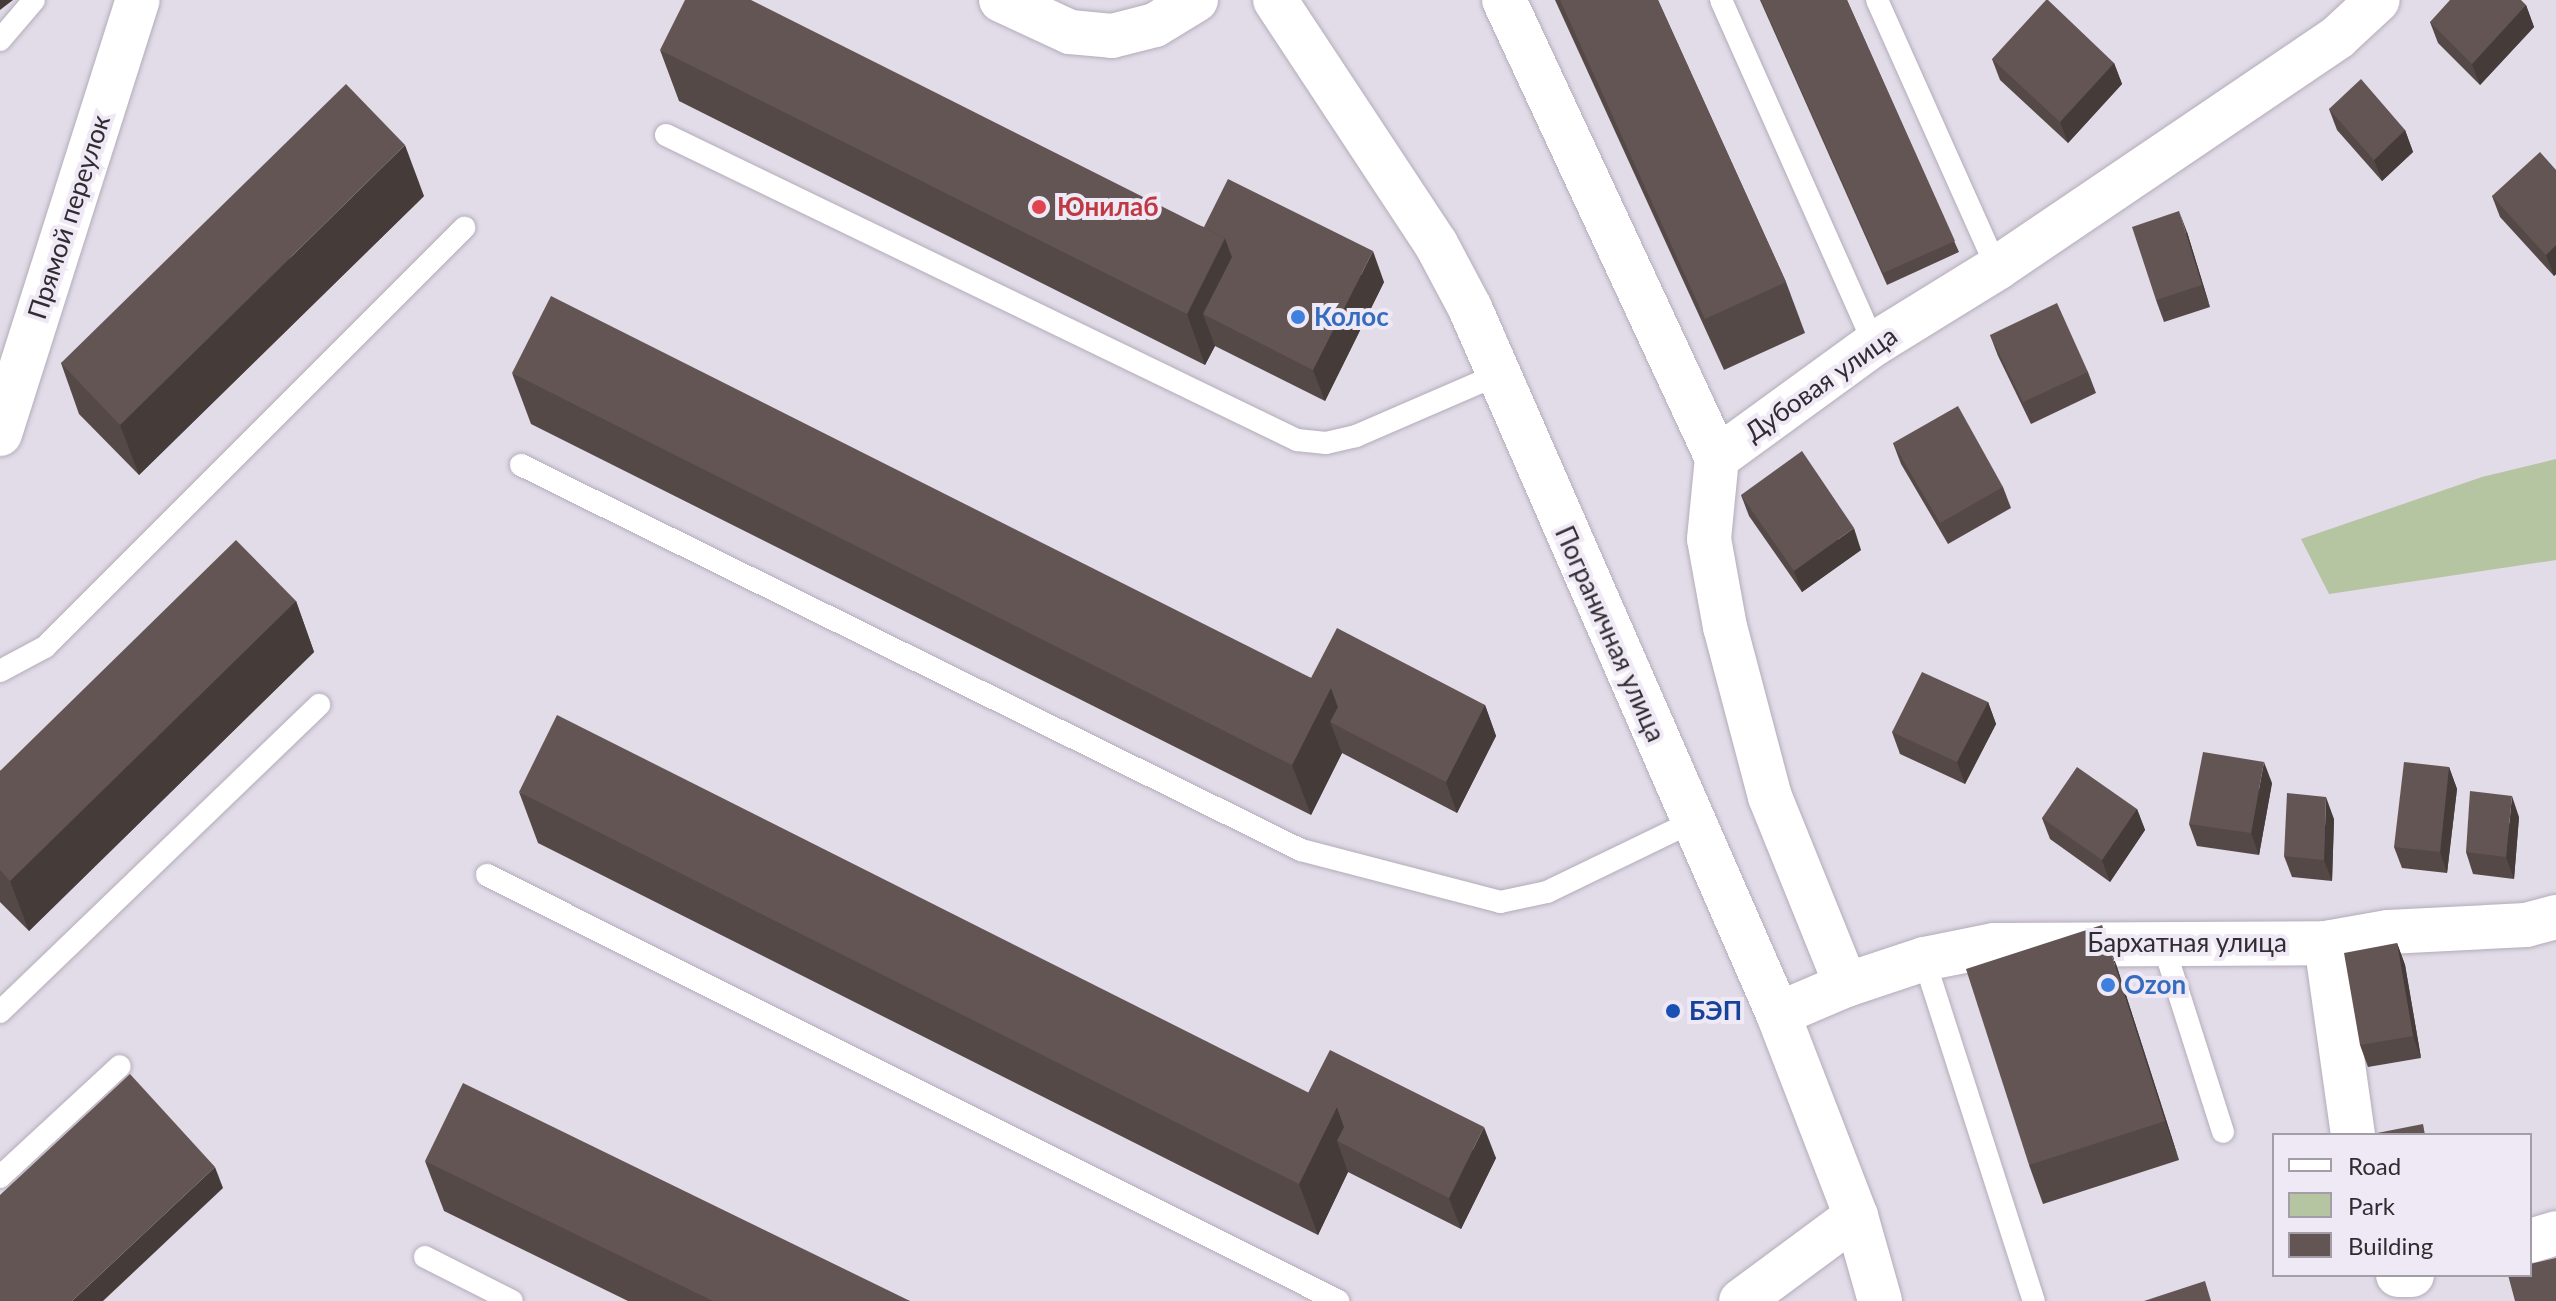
<!DOCTYPE html>
<meta charset="utf-8">
<style>
body{margin:0}
#map{position:relative;width:2556px;height:1301px;overflow:hidden;background:#e2dbe8;font-family:Lato,sans-serif}
div>[style]{position:absolute}
[style*='--x']{left:calc(var(--x)*1px);top:calc(var(--y)*1px);width:calc(var(--w)*1px);rotate:calc(var(--a)*1deg)}
.green>*{inset:0;background:#b5c4a1}
.roads{filter:drop-shadow(0 0 2px #b3acb9) drop-shadow(0 0 2px #b3acb9)}
.lane>*{height:22px;margin:-11px;padding:0 11px;transform-origin:11px;border-radius:11px;background:#fff}
.street>*{height:44px;margin:-22px;padding:0 22px;transform-origin:22px;border-radius:22px;background:#fff}
.secondary>*{height:44px;margin:-22px;padding:0 22px;transform-origin:22px;border-radius:22px;background:#fff}
.wall>*{inset:0;background:#554947}
.shaded-wall>*{inset:0;background:#453c3a}
.building>*{inset:0;background:#635553}
.dots>*{width:22px;height:22px;translate:-50% -50%;box-sizing:border-box;border:4px solid #efe8f5;border-radius:50%}
span{translate:-50% -50%;white-space:nowrap;text-align:center;line-height:1.15;-webkit-text-stroke:8px #efe8f5;paint-order:stroke}
.health-label{font-size:26px;color:#be3a42;font-weight:700}
.left{translate:0 -50%;text-align:left}
.street-label{font-size:26px;color:#302d32}
.shop-label{font-size:26px;color:#366cbe;font-weight:700}
.transit-label{font-size:26px;color:#164399;font-weight:700}
.legend{position:absolute;left:2272px;top:1133px;width:260px;height:144px;box-sizing:border-box;background:#efe8f5;border:2px solid #a39da7;margin:0;padding:10px 14px;list-style:none;font-size:24px;color:#302d32}
.legend li{display:flex;align-items:center;gap:16px;height:40px}
.legend b{width:40px;border:2px solid #a39da7}
</style>
<div id="map">
<div class="green">
<div style="clip-path:polygon(2556px 459px,2556px 560px,2329px 594px,2301px 539px,2482px 477px)"></div>
</div>
<div class="roads">
<div class="lane">
<div style="--x:1721;--y:0;--w:376;--a:66"></div>
<div style="--x:1877;--y:0;--w:294;--a:65.9"></div>
<div style="--x:0;--y:40;--w:52;--a:-49.6"></div>
<div style="--x:666;--y:135;--w:701;--a:25.8"></div>
<div style="--x:1297;--y:440;--w:29;--a:6"></div>
<div style="--x:1326;--y:443;--w:31;--a:-13"></div>
<div style="--x:1356;--y:436;--w:156;--a:-23.4"></div>
<div style="--x:521;--y:465;--w:870;--a:26.27"></div>
<div style="--x:1301;--y:850;--w:206;--a:14.6"></div>
<div style="--x:1500;--y:902;--w:48;--a:-12"></div>
<div style="--x:1547;--y:892;--w:161;--a:-25.8"></div>
<div style="--x:0;--y:671;--w:51;--a:-28.1"></div>
<div style="--x:45;--y:647;--w:593;--a:-45"></div>
<div style="--x:487;--y:875;--w:952;--a:26.59"></div>
<div style="--x:2164;--y:947;--w:194;--a:72.3"></div>
<div style="--x:1924;--y:959;--w:359;--a:72.2"></div>
<div style="--x:0;--y:1012;--w:443;--a:-43.9"></div>
<div style="--x:0;--y:1177;--w:163;--a:-42.8"></div>
<div style="--x:425;--y:1257;--w:97;--a:26.8"></div>
</div>
<div class="street">
<div style="--x:1001;--y:0;--w:76;--a:24.9"></div>
<div style="--x:1070;--y:32;--w:42;--a:5.4"></div>
<div style="--x:1112;--y:36;--w:44;--a:-14.3"></div>
<div style="--x:1155;--y:25;--w:48;--a:-31.4"></div>
<div style="--x:1504;--y:0;--w:505;--a:65.06"></div>
<div style="--x:0;--y:434;--w:455;--a:-72.4"></div>
<div style="--x:2326;--y:943;--w:194;--a:82"></div>
<div style="--x:1846;--y:985;--w:203;--a:-112"></div>
<div style="--x:1770;--y:797;--w:176;--a:-104.8"></div>
<div style="--x:1725;--y:627;--w:89;--a:-100.3"></div>
<div style="--x:1709;--y:539;--w:81;--a:-84.4"></div>
<div style="--x:1717;--y:458;--w:194;--a:-36"></div>
<div style="--x:1874;--y:344;--w:145;--a:-31.7"></div>
<div style="--x:1997;--y:268;--w:412;--a:-34.1"></div>
<div style="--x:2338;--y:37;--w:54;--a:-42.8"></div>
<div style="--x:1778;--y:1014;--w:74;--a:-23.1"></div>
<div style="--x:1846;--y:985;--w:82;--a:-18.4"></div>
<div style="--x:1924;--y:959;--w:71;--a:-11.3"></div>
<div style="--x:1994;--y:945;--w:332;--a:-0.3"></div>
<div style="--x:2326;--y:943;--w:63;--a:-10.1"></div>
<div style="--x:2388;--y:932;--w:138;--a:-2.9"></div>
<div style="--x:2526;--y:925;--w:31;--a:-15"></div>
<div style="--x:2530;--y:1241;--w:27;--a:-17"></div>
<div style="--x:2398;--y:1275;--w:14;--a:0"></div>
<div style="--x:1741;--y:1301;--w:143;--a:-36.5"></div>
</div>
<div class="secondary">
<div style="--x:1275;--y:0;--w:292;--a:56.6"></div>
<div style="--x:1436;--y:244;--w:72;--a:62"></div>
<div style="--x:1470;--y:308;--w:770;--a:66.43"></div>
<div style="--x:1778;--y:1014;--w:217;--a:68.9"></div>
<div style="--x:1856;--y:1216;--w:88;--a:74.2"></div>
</div>
</div>
<div class="wall">
<div style="clip-path:polygon(1555px 0,1658px 0,1786px 282px,1805px 333px,1724px 370px)"></div>
<div style="clip-path:polygon(1760px 0,1847px 0,1959px 252px,1887px 285px)"></div>
<div style="clip-path:polygon(2526px 5px,2534px 27px,2480px 85px,2438px 43px,2430px 22px)"></div>
<div style="clip-path:polygon(660px 50px,1204px 227px,1384px 282px,1325px 401px,1215px 346px,1205px 365px,679px 101px)"></div>
<div style="clip-path:polygon(1992px 59px,2114px 63px,2122px 84px,2068px 143px,2000px 80px)"></div>
<div style="clip-path:polygon(2329px 109px,2405px 130px,2413px 152px,2382px 181px,2337px 130px)"></div>
<div style="clip-path:polygon(2556px 170px,2556px 274px,2554px 276px,2500px 217px,2492px 196px)"></div>
<div style="clip-path:polygon(424px 196px,139px 475px,79px 414px,61px 363px)"></div>
<div style="clip-path:polygon(2187px 232px,2210px 307px,2164px 322px,2156px 300px)"></div>
<div style="clip-path:polygon(1990px 335px,2088px 372px,2096px 393px,2031px 424px,1998px 356px)"></div>
<div style="clip-path:polygon(512px 373px,1311px 678px,1485px 705px,1496px 736px,1457px 813px,1342px 753px,1311px 815px,531px 424px)"></div>
<div style="clip-path:polygon(1893px 443px,2003px 487px,2011px 508px,1948px 544px,1901px 464px)"></div>
<div style="clip-path:polygon(1741px 495px,1861px 550px,1802px 592px,1749px 516px)"></div>
<div style="clip-path:polygon(296px 601px,314px 652px,29px 931px,0 902px,0 771px)"></div>
<div style="clip-path:polygon(1988px 702px,1996px 724px,1965px 784px,1900px 754px,1892px 732px)"></div>
<div style="clip-path:polygon(2449px 767px,2457px 789px,2447px 873px,2402px 868px,2394px 847px)"></div>
<div style="clip-path:polygon(2272px 783px,2259px 855px,2197px 846px,2189px 824px)"></div>
<div style="clip-path:polygon(519px 792px,1308px 1093px,1496px 1158px,1461px 1229px,1348px 1172px,1318px 1235px,538px 843px)"></div>
<div style="clip-path:polygon(2137px 809px,2145px 830px,2110px 882px,2050px 839px,2042px 818px)"></div>
<div style="clip-path:polygon(2519px 817px,2514px 879px,2473px 874px,2466px 852px)"></div>
<div style="clip-path:polygon(2334px 819px,2332px 881px,2292px 877px,2284px 856px)"></div>
<div style="clip-path:polygon(2397px 943px,2405px 965px,2421px 1058px,2368px 1067px,2360px 1045px)"></div>
<div style="clip-path:polygon(2116px 964px,2179px 1160px,2043px 1204px,2029px 1165px)"></div>
<div style="clip-path:polygon(425px 1161px,910px 1301px,628px 1301px,444px 1211px)"></div>
</div>
<div class="shaded-wall">
<div style="clip-path:polygon(0 0,13px 0,0 10px)"></div>
<div style="clip-path:polygon(2526px 5px,2534px 27px,2480px 85px,2472px 64px)"></div>
<div style="clip-path:polygon(2114px 63px,2122px 84px,2068px 143px,2060px 122px)"></div>
<div style="clip-path:polygon(2405px 130px,2413px 152px,2382px 181px,2374px 160px)"></div>
<div style="clip-path:polygon(405px 145px,424px 196px,139px 475px,120px 425px)"></div>
<div style="clip-path:polygon(2179px 211px,2187px 232px,2210px 307px,2202px 285px)"></div>
<div style="clip-path:polygon(1225px 238px,1243px 288px,1203px 314px,1215px 346px,1205px 365px,1187px 314px)"></div>
<div style="clip-path:polygon(2556px 245px,2556px 274px,2554px 276px,2546px 255px)"></div>
<div style="clip-path:polygon(1373px 251px,1384px 282px,1325px 401px,1313px 370px)"></div>
<div style="clip-path:polygon(1854px 528px,1861px 550px,1802px 592px,1794px 571px)"></div>
<div style="clip-path:polygon(296px 601px,314px 652px,29px 931px,10px 881px)"></div>
<div style="clip-path:polygon(1331px 688px,1346px 730px,1330px 722px,1342px 753px,1311px 815px,1292px 765px)"></div>
<div style="clip-path:polygon(1988px 702px,1996px 724px,1965px 784px,1957px 762px)"></div>
<div style="clip-path:polygon(1485px 705px,1496px 736px,1457px 813px,1446px 782px)"></div>
<div style="clip-path:polygon(2264px 762px,2272px 783px,2259px 855px,2251px 833px)"></div>
<div style="clip-path:polygon(2449px 767px,2457px 789px,2447px 873px,2440px 852px)"></div>
<div style="clip-path:polygon(2512px 796px,2519px 817px,2514px 879px,2506px 857px)"></div>
<div style="clip-path:polygon(2326px 797px,2334px 819px,2332px 881px,2324px 860px)"></div>
<div style="clip-path:polygon(2137px 809px,2145px 830px,2110px 882px,2102px 860px)"></div>
<div style="clip-path:polygon(2102px 925px,2116px 964px,2179px 1160px,2165px 1121px)"></div>
<div style="clip-path:polygon(2397px 943px,2405px 965px,2421px 1058px,2413px 1036px)"></div>
<div style="clip-path:polygon(1337px 1107px,1352px 1149px,1337px 1141px,1348px 1172px,1318px 1235px,1299px 1184px)"></div>
<div style="clip-path:polygon(1484px 1127px,1496px 1158px,1461px 1229px,1449px 1198px)"></div>
<div style="clip-path:polygon(215px 1167px,223px 1188px,103px 1301px,72px 1301px)"></div>
</div>
<div class="building">
<div style="clip-path:polygon(685px 0,751px 0,1225px 238px,1187px 314px,660px 50px)"></div>
<div style="clip-path:polygon(1560px 0,1658px 0,1786px 282px,1705px 319px)"></div>
<div style="clip-path:polygon(1761px 0,1847px 0,1955px 241px,1883px 273px)"></div>
<div style="clip-path:polygon(2046px 0,2048px 0,2114px 63px,2060px 122px,1992px 59px)"></div>
<div style="clip-path:polygon(2450px 0,2521px 0,2526px 5px,2472px 64px,2430px 22px)"></div>
<div style="clip-path:polygon(2361px 79px,2405px 130px,2374px 160px,2329px 109px)"></div>
<div style="clip-path:polygon(346px 84px,405px 145px,120px 425px,61px 363px)"></div>
<div style="clip-path:polygon(2540px 152px,2556px 170px,2556px 245px,2546px 255px,2492px 196px)"></div>
<div style="clip-path:polygon(1228px 179px,1373px 251px,1313px 370px,1203px 314px,1232px 257px,1225px 238px,1204px 227px)"></div>
<div style="clip-path:polygon(2179px 211px,2202px 285px,2156px 300px,2132px 227px)"></div>
<div style="clip-path:polygon(551px 296px,1331px 688px,1292px 765px,512px 373px)"></div>
<div style="clip-path:polygon(2057px 303px,2088px 372px,2023px 402px,1990px 335px)"></div>
<div style="clip-path:polygon(1958px 406px,2003px 487px,1940px 523px,1893px 443px)"></div>
<div style="clip-path:polygon(1802px 451px,1854px 528px,1794px 571px,1741px 495px)"></div>
<div style="clip-path:polygon(236px 540px,296px 601px,10px 881px,0 870px,0 771px)"></div>
<div style="clip-path:polygon(1337px 628px,1485px 705px,1446px 782px,1330px 722px,1338px 707px,1331px 688px,1311px 678px)"></div>
<div style="clip-path:polygon(1922px 672px,1988px 702px,1957px 762px,1892px 732px)"></div>
<div style="clip-path:polygon(557px 715px,1337px 1107px,1299px 1184px,519px 792px)"></div>
<div style="clip-path:polygon(2203px 752px,2264px 762px,2251px 833px,2189px 824px)"></div>
<div style="clip-path:polygon(2404px 762px,2449px 767px,2440px 852px,2394px 847px)"></div>
<div style="clip-path:polygon(2077px 767px,2137px 809px,2102px 860px,2042px 818px)"></div>
<div style="clip-path:polygon(2470px 791px,2512px 796px,2506px 857px,2466px 852px)"></div>
<div style="clip-path:polygon(2287px 793px,2326px 797px,2324px 860px,2284px 856px)"></div>
<div style="clip-path:polygon(2102px 925px,2165px 1121px,2029px 1165px,1966px 969px)"></div>
<div style="clip-path:polygon(2397px 943px,2413px 1036px,2360px 1045px,2344px 953px)"></div>
<div style="clip-path:polygon(1330px 1050px,1484px 1127px,1449px 1198px,1337px 1141px,1344px 1127px,1337px 1107px,1308px 1093px)"></div>
<div style="clip-path:polygon(130px 1074px,215px 1167px,72px 1301px,0 1301px,0 1195px)"></div>
<div style="clip-path:polygon(463px 1083px,910px 1301px,713px 1301px,425px 1161px)"></div>
<div style="clip-path:polygon(2423px 1124px,2425px 1135px,2377px 1135px,2377px 1133px)"></div>
<div style="clip-path:polygon(2556px 1258px,2556px 1301px,2515px 1301px,2508px 1275px,2530px 1275px,2530px 1264px)"></div>
<div style="clip-path:polygon(2205px 1281px,2211px 1301px,2144px 1301px)"></div>
</div>
<div class="dots">
<div style="left:1039px;top:207px;background:#e0444e"></div>
<div style="left:1298px;top:317px;background:#3f7fe0"></div>
<div style="left:2108px;top:985px;background:#3f7fe0"></div>
<div style="left:1673px;top:1011px;background:#1a4fb4"></div>
</div>
<div class="health-label">
<span class="left" style="left:1057px;top:207px">Юнилаб</span>
</div>
<div class="street-label">
<span style="left:69px;top:217px;rotate:-72deg">Прямой переулок</span>
<span style="left:1821px;top:384px;rotate:-35deg">Дубовая улица</span>
<span style="left:1610px;top:634px;rotate:66deg">Пограничная улица</span>
<span style="left:2187px;top:943px">Бархатная улица</span>
</div>
<div class="shop-label">
<span class="left" style="left:1314px;top:317px">Колос</span>
<span class="left" style="left:2124px;top:985px">Ozon</span>
</div>
<div class="transit-label">
<span class="left" style="left:1689px;top:1011px">БЭП</span>
</div>
<ul class="legend">
<li><b style="height:10px;background:#fff"></b>Road</li>
<li><b style="height:22px;background:#b5c4a1"></b>Park</li>
<li><b style="height:22px;background:#635553"></b>Building</li>
</ul>
</div>
